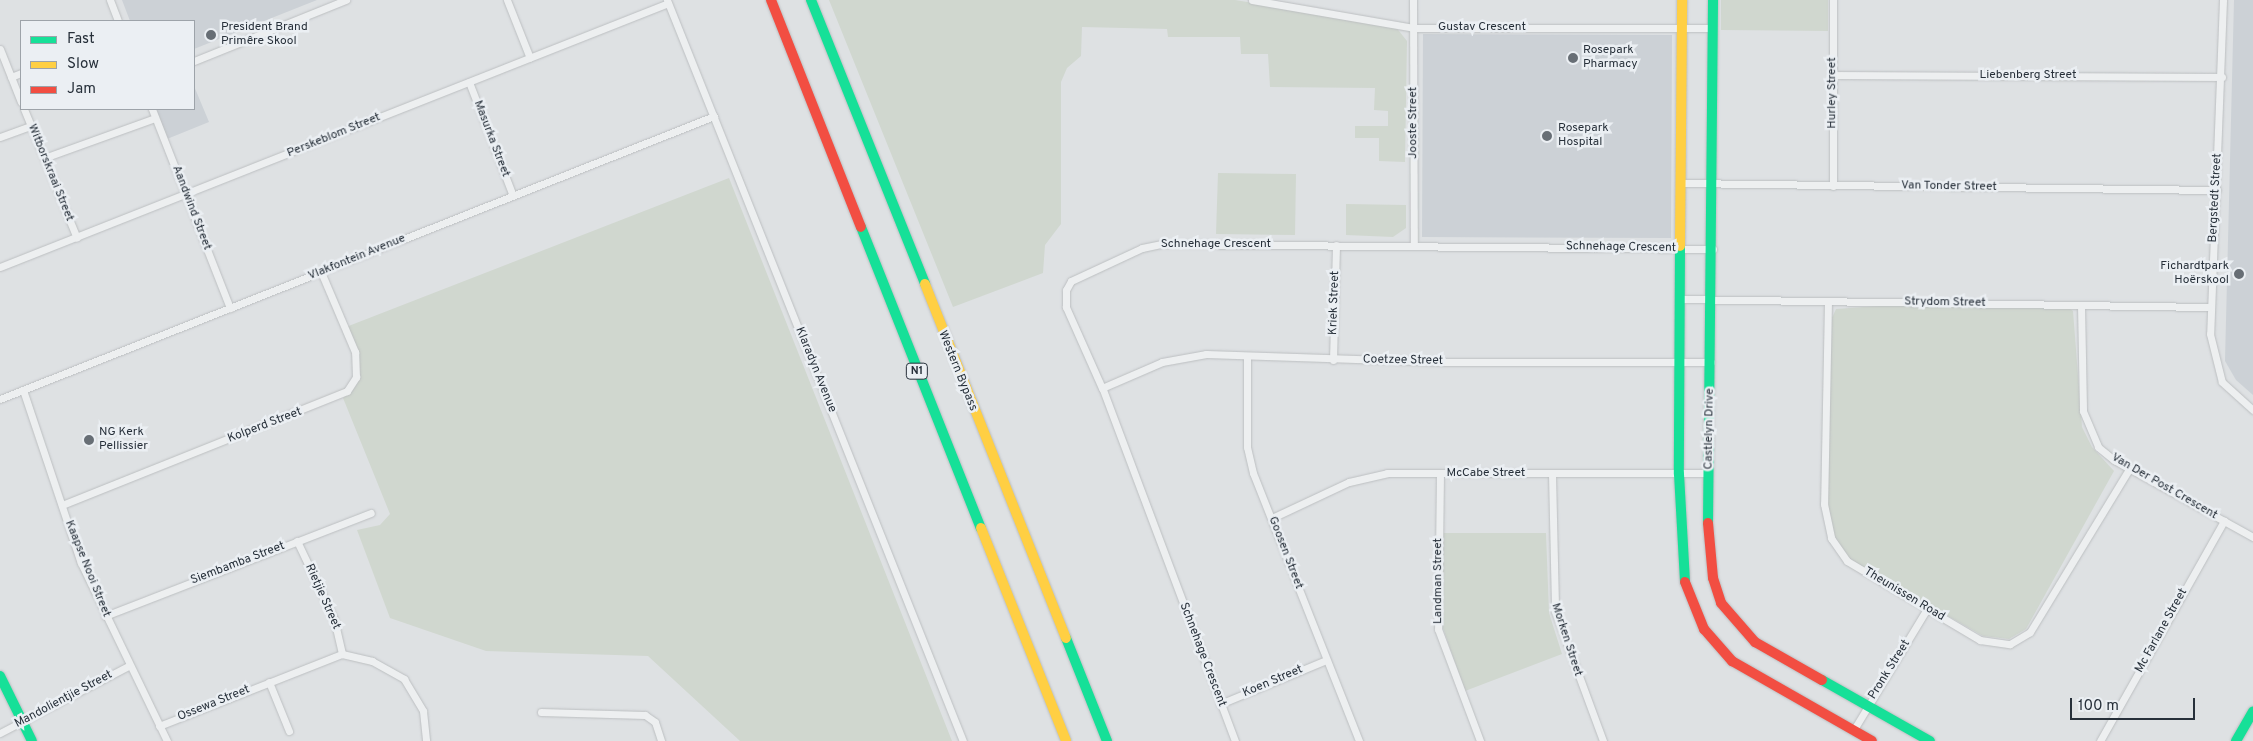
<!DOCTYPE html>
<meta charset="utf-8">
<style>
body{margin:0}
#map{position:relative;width:2253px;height:741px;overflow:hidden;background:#dee1e3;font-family:Overpass,sans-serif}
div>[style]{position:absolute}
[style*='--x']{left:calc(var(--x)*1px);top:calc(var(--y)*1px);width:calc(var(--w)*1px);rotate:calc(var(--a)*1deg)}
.built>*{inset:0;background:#ccd1d6}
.green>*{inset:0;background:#d0d7cf}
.roads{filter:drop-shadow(0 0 1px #bcbfc1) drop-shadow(0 0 1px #bcbfc1)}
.street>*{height:7px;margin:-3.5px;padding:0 3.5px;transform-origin:3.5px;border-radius:3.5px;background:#edeff0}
.fast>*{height:10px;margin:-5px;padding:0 5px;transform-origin:5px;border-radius:5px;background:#16e098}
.slow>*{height:10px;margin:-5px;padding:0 5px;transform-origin:5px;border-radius:5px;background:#ffcf43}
.jam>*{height:10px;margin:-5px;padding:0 5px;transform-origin:5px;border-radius:5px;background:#f24e42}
.dots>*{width:14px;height:14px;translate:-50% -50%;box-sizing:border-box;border:2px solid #ebeff3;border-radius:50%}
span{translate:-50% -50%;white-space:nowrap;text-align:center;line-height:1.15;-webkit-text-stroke:5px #ebeff3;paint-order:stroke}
.shield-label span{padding:1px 4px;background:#ebeff3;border:1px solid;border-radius:4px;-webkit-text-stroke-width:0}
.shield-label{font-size:11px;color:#27303a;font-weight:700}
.poi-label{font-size:12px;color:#27303a}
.left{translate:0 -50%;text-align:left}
.right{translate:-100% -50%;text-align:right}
.street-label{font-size:12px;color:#27303a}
.legend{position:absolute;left:20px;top:20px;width:175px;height:90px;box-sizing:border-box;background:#ebeff3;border:1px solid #9da3a9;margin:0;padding:6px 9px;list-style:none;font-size:15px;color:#27303a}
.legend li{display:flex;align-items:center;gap:10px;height:25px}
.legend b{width:25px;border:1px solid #9da3a9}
.scale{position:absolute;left:2070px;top:698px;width:125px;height:22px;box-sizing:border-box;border:2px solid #27303a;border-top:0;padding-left:6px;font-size:15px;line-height:18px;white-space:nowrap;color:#27303a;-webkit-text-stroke:4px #ebeff3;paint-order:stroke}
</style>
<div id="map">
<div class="built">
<div style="clip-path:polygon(122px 0,317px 0,194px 49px,194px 21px,130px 21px)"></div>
<div style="clip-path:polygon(2234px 0,2253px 0,2253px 395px,2236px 380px,2225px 361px)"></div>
<div style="clip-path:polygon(1423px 34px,1672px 35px,1671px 238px,1422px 237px)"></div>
<div style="clip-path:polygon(194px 86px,209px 122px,167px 139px,155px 109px,194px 109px)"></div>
</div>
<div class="green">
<div style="clip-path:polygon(829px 0,1235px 0,1395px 26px,1407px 41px,1405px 162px,1379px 161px,1379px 138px,1355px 138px,1355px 126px,1388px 126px,1388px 111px,1374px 110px,1375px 88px,1270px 87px,1268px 54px,1241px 54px,1240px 37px,1168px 37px,1167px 29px,1082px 27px,1081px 56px,1067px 68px,1061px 82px,1061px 224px,1045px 245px,1043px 273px,953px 307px)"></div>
<div style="clip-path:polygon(1721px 0,1828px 0,1828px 31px,1721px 30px)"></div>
<div style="clip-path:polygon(1218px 173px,1296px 174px,1295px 235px,1216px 234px)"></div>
<div style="clip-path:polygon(729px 178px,952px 741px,740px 741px,648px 656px,486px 651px,390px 618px,357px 530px,380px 525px,390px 514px,343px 398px,358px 381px,359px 368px,346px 327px)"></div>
<div style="clip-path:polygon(1346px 204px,1406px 205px,1406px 228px,1393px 237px,1346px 235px)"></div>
<div style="clip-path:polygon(1950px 301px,2067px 307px,2073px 311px,2082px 427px,2092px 447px,2114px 471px,2026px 629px,2009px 639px,1983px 636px,1847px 558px,1835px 544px,1827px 503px,1832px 318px,1836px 309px)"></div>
<div style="clip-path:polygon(1443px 533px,1546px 533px,1549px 613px,1562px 654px,1465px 691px,1443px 628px)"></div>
</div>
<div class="roads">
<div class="street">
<div style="--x:110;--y:0;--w:22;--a:69"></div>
<div style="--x:507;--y:0;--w:62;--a:68.4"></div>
<div style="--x:667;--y:0;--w:798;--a:68.23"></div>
<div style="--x:1252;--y:0;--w:164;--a:9.8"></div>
<div style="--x:1414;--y:28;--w:299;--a:0"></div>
<div style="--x:1413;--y:0;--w:246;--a:89.8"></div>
<div style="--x:1833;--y:0;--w:186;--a:90"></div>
<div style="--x:2223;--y:0;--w:334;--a:92.2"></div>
<div style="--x:2210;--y:334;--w:49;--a:76"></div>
<div style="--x:2222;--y:382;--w:42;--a:42.1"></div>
<div style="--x:0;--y:49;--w:57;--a:68.4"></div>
<div style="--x:194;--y:61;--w:164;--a:-21.9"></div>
<div style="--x:1833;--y:75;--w:389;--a:0.3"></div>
<div style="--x:11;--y:77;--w:11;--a:-22"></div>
<div style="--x:469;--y:82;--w:122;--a:68.9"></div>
<div style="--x:24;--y:109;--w:139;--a:67.7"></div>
<div style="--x:152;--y:109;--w:214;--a:68.6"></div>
<div style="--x:0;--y:137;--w:33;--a:-20"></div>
<div style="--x:44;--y:158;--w:118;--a:-19.8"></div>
<div style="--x:1682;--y:183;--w:535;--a:0.75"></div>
<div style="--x:0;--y:267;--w:718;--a:-21.56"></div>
<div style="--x:1681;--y:299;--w:529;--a:0.87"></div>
<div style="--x:1828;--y:301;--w:203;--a:91.1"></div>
<div style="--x:1824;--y:504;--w:35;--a:78"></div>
<div style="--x:1831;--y:538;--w:28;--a:55"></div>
<div style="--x:1847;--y:561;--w:155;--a:30.7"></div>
<div style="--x:1980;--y:640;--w:30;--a:8"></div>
<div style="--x:2010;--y:644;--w:23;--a:-31"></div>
<div style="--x:2030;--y:632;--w:191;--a:-58.7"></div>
<div style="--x:2081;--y:305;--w:106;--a:88.9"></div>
<div style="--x:2083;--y:411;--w:39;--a:67"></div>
<div style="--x:2098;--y:447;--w:21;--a:39"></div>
<div style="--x:2114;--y:460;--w:159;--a:29"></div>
<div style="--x:1247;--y:358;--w:89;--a:90"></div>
<div style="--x:1247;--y:447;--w:27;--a:77"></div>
<div style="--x:1253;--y:473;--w:288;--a:68.4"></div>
<div style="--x:1333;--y:360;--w:115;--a:-88.5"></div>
<div style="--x:1102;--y:388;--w:65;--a:-23.4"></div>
<div style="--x:1162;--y:362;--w:45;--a:-10.3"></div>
<div style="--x:1206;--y:354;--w:240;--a:1.9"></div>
<div style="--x:1446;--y:362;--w:265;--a:0"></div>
<div style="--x:23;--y:390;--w:182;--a:71.5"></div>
<div style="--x:81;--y:563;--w:198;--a:64.2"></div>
<div style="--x:0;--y:399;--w:768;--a:-21.62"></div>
<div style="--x:1440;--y:473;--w:156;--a:90.7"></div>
<div style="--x:1438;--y:629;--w:120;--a:69.4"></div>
<div style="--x:1552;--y:474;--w:137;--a:88.7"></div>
<div style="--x:1555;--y:611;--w:139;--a:69.7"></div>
<div style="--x:62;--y:505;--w:307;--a:-21.8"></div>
<div style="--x:347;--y:391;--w:17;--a:-57"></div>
<div style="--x:356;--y:377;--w:25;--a:-92"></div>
<div style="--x:355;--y:352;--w:87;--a:-113"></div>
<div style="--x:1272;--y:518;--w:85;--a:-25.1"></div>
<div style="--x:1349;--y:482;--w:39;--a:-13"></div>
<div style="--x:1387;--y:473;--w:322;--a:0"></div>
<div style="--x:297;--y:541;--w:86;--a:64.6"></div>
<div style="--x:334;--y:619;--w:36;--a:77"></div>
<div style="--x:105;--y:616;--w:285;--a:-21.2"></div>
<div style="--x:269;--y:682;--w:53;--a:67.8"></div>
<div style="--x:1220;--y:704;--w:115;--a:-22.5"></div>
<div style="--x:541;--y:712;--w:104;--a:1.7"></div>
<div style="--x:645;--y:715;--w:12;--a:35"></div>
<div style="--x:655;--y:722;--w:20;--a:72"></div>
<div style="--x:159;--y:726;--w:197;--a:-21.5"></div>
<div style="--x:342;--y:654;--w:31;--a:13"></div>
<div style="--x:372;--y:661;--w:37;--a:29"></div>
<div style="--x:404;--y:679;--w:37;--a:59"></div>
<div style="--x:423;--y:711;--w:30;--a:84"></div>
<div style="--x:1853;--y:731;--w:143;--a:-58.8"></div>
<div style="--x:0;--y:733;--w:144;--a:-27.6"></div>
<div style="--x:1235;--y:741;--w:377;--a:-110.6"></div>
<div style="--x:1102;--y:388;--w:89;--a:-114"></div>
<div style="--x:1066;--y:307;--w:17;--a:-90"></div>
<div style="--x:1066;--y:290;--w:10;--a:-61"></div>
<div style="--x:1071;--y:281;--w:78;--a:-24.9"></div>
<div style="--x:1142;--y:248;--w:19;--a:-12"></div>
<div style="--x:1161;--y:244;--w:552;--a:0.52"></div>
<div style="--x:2100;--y:741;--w:253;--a:-60.6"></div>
</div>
<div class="fast">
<div style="--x:811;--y:0;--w:306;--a:68.1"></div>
<div style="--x:861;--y:227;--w:324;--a:68.3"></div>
<div style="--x:1680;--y:246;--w:228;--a:90.3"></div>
<div style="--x:1679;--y:474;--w:108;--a:86.8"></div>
<div style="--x:1708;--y:523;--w:523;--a:-89.45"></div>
<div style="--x:1066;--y:638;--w:111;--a:68.3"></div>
<div style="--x:0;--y:676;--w:72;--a:63.8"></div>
<div style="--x:1822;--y:680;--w:124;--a:29.5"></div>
<div style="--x:2236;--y:741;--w:34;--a:-60"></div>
</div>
<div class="slow">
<div style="--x:1680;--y:246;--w:246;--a:-89.5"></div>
<div style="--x:925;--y:284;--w:381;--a:68.3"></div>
<div style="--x:981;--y:528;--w:229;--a:68.2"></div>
</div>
<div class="jam">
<div style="--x:771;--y:0;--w:244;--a:68.4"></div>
<div style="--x:1708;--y:523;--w:55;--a:84.8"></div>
<div style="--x:1713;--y:578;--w:26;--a:72"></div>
<div style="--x:1721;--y:603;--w:52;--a:48.9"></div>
<div style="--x:1755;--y:642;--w:77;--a:29.6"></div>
<div style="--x:1685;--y:582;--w:51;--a:68"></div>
<div style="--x:1704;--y:629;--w:43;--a:48.8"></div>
<div style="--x:1732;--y:661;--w:161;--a:29.7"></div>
</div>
</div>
<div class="dots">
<div style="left:211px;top:35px;background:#676e75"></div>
<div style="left:1573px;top:58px;background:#676e75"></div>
<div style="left:1547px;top:136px;background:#676e75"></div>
<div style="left:2239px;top:274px;background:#676e75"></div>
<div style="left:89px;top:440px;background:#676e75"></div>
</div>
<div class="shield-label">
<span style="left:917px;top:371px">N1</span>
</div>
<div class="poi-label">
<span class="left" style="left:221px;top:35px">President Brand<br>Primêre Skool</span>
<span class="left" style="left:1583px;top:58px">Rosepark<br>Pharmacy</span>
<span class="left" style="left:1558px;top:136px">Rosepark<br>Hospital</span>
<span class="right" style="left:2229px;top:274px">Fichardtpark<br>Hoërskool</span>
<span class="left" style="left:99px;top:440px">NG Kerk<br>Pellissier</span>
</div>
<div class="street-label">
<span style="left:1482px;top:28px">Gustav Crescent</span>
<span style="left:2028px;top:76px">Liebenberg Street</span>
<span style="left:1833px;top:93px;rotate:-90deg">Hurley Street</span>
<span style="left:1414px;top:123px;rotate:-90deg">Jooste Street</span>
<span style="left:334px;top:136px;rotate:-22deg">Perskeblom Street</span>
<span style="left:491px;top:139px;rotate:69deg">Masurka Street</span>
<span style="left:50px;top:173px;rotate:68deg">Witborskraai Street</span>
<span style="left:1949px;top:187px;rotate:1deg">Van Tonder Street</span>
<span style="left:2216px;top:198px;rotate:-87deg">Bergstedt Street</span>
<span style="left:191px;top:208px;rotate:69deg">Aandwind Street</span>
<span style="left:1216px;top:245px">Schnehage Crescent</span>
<span style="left:1621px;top:248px;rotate:1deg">Schnehage Crescent</span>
<span style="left:357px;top:258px;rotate:-22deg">Vlakfontein Avenue</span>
<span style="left:1335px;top:303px;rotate:-88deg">Kriek Street</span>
<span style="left:1945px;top:303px;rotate:1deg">Strydom Street</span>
<span style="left:1403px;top:361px;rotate:1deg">Coetzee Street</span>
<span style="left:815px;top:370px;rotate:68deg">Klaradyn Avenue</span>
<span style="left:957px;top:371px;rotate:68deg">Western Bypass</span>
<span style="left:265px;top:426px;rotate:-21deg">Kolperd Street</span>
<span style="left:1710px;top:429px;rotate:-89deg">Castlelyn Drive</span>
<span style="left:1486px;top:474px">McCabe Street</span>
<span style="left:2164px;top:487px;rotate:30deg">Van Der Post Crescent</span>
<span style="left:1285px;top:553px;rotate:69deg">Goosen Street</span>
<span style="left:238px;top:564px;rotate:-21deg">Siembamba Street</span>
<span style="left:87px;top:569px;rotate:68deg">Kaapse Nooi Street</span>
<span style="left:1439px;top:581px;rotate:-90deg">Landman Street</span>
<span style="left:1904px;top:595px;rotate:31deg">Theunissen Road</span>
<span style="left:322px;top:597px;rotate:66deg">Rietjie Street</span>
<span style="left:2162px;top:631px;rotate:-61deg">Mc Farlane Street</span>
<span style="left:1566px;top:640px;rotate:72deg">Morken Street</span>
<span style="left:1202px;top:655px;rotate:69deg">Schnehage Crescent</span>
<span style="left:1890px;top:670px;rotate:-58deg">Pronk Street</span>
<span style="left:1273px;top:682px;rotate:-23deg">Koen Street</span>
<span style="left:64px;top:700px;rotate:-28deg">Mandolientjie Street</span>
<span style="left:214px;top:704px;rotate:-22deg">Ossewa Street</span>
</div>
<ul class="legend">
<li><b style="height:6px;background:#16e098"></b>Fast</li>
<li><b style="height:6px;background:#ffcf43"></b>Slow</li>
<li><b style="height:6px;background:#f24e42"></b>Jam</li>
</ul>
<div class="scale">100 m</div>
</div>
